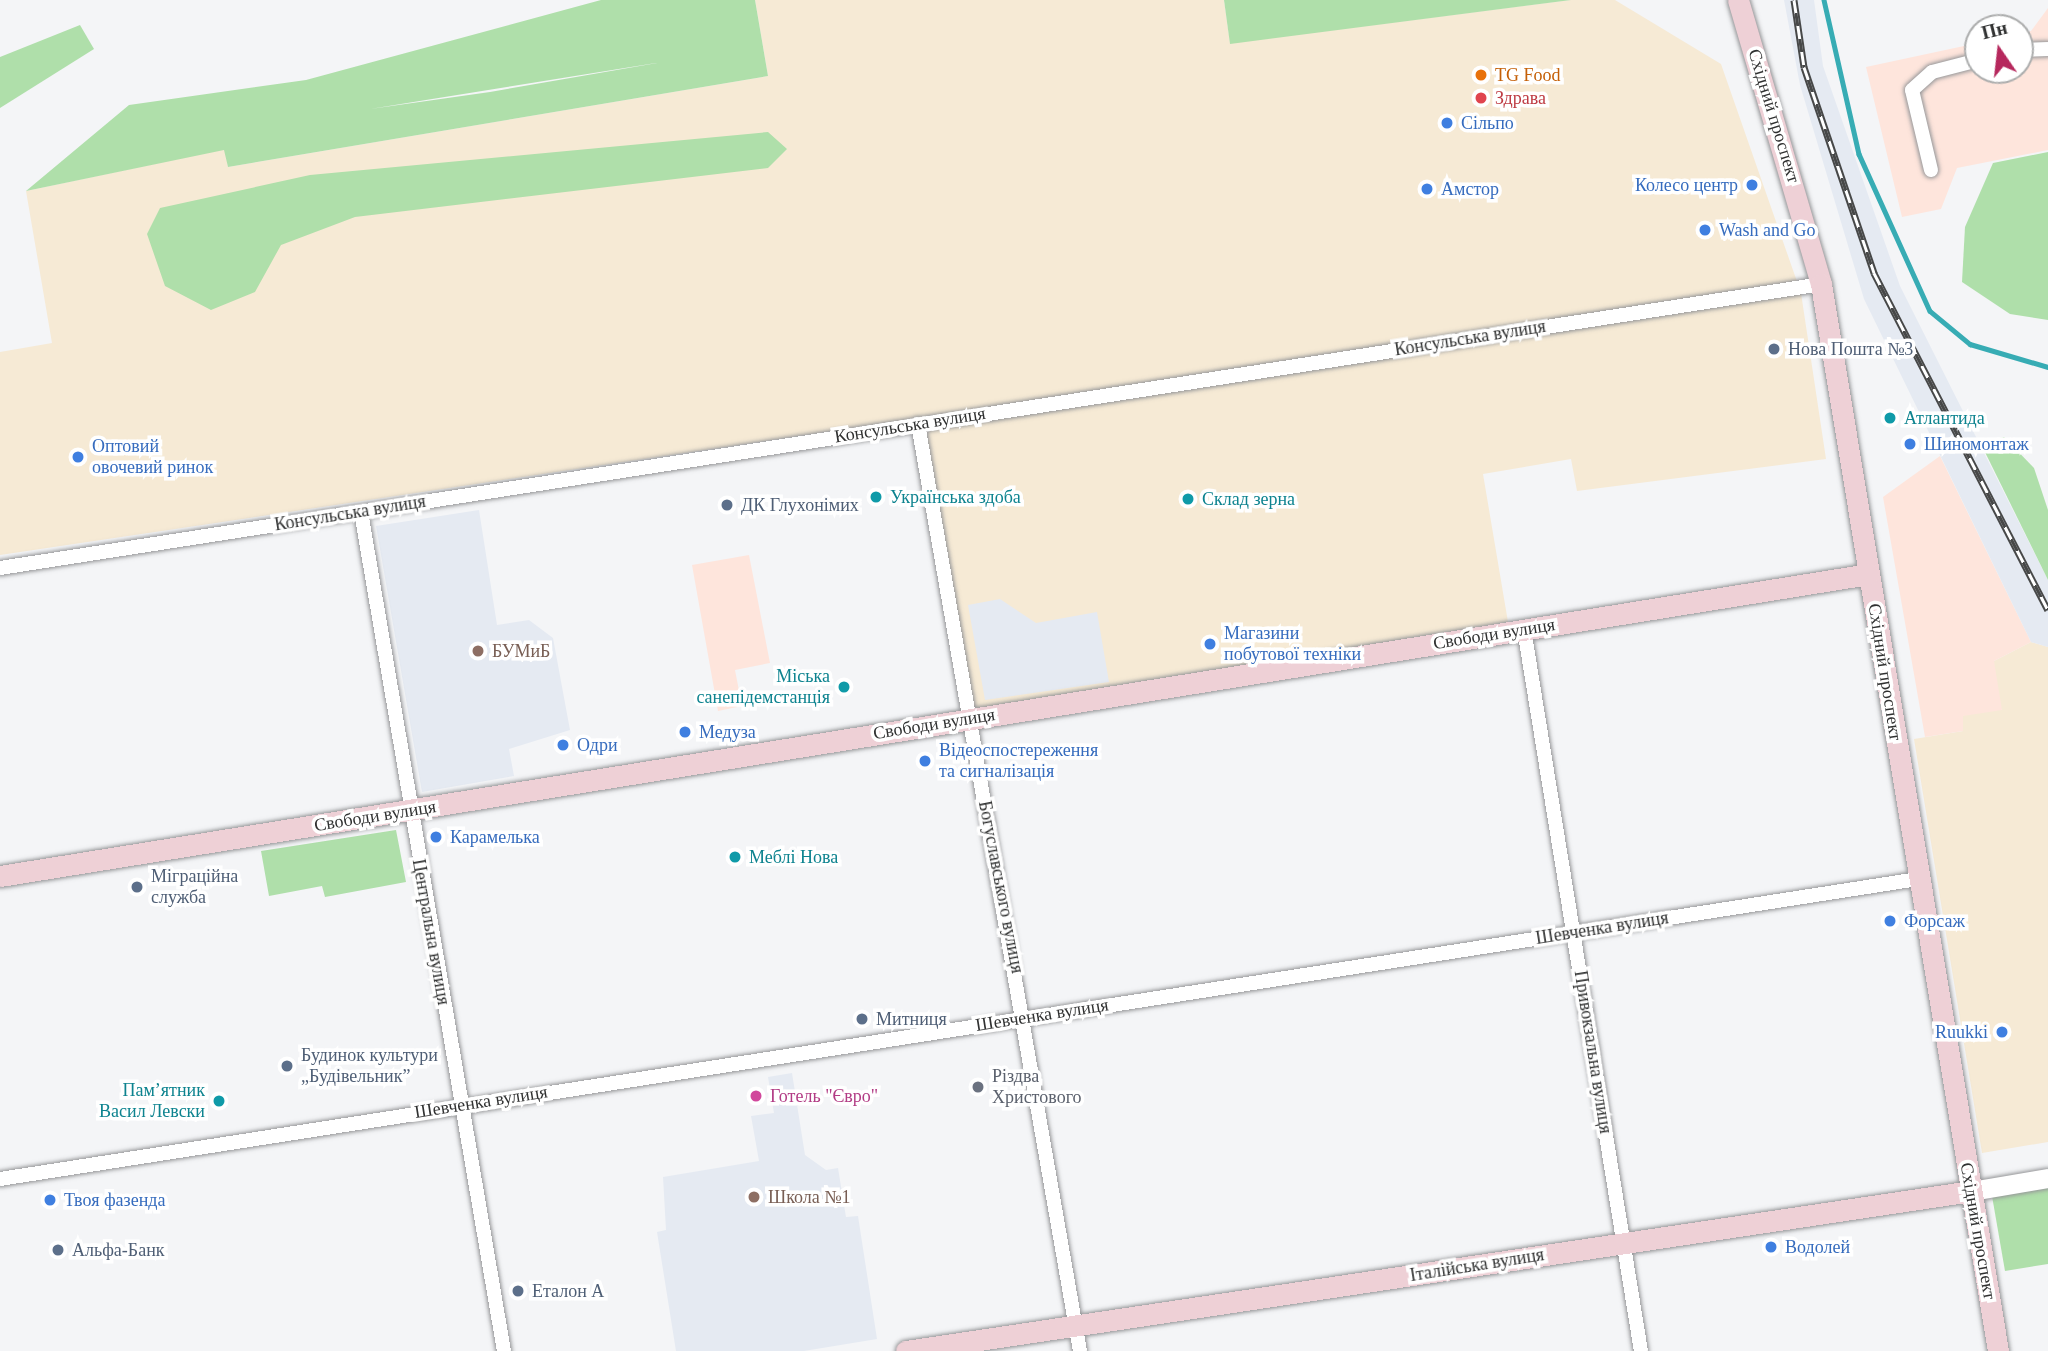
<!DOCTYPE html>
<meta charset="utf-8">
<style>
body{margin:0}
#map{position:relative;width:2048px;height:1351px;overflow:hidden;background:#f4f5f7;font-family:"Times New Roman",serif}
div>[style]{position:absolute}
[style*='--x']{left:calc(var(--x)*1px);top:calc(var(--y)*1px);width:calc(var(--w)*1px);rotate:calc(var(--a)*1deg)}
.commercial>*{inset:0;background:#f6ead5}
.industrial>*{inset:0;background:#fee5dc}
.built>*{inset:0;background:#e5eaf2}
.green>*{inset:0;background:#afdfaa}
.stream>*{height:4.5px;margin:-2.25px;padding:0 2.25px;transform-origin:2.25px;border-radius:2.25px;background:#37acb4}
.roads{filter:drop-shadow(0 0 2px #969799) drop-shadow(0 0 2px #969799)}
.minor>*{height:14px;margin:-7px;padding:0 7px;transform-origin:7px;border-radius:7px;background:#fff}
.tertiary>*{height:19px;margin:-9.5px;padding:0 9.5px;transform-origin:9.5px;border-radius:9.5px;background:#fff}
.secondary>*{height:21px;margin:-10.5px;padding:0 10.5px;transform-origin:10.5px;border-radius:10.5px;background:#eed0d6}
.rail>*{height:7px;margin-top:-3.5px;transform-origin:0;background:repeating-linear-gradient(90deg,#fff 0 13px,#474848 0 26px);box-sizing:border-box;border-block:2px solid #474848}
.dots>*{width:19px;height:19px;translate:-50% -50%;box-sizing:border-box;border:4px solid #fff;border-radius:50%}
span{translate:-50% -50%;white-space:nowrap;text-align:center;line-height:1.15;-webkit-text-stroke:7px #fff;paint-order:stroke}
.food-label{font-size:18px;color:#c56008}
.left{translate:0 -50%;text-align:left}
.health-label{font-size:18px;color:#be3a42}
.street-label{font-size:18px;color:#303131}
.shop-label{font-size:18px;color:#366cbe}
.right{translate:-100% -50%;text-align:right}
.service-label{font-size:18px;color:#4e5e75}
.culture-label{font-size:18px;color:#0d838f}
.education-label{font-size:18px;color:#785e54}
.worship-label{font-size:18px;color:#5b616d}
.hotel-label{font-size:18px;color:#b23c85}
.north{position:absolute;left:1964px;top:14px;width:70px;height:70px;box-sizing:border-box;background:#fff;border:2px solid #acadad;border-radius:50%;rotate:346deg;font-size:19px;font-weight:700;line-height:28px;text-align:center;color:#303131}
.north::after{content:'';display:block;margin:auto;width:24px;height:32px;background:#b6285d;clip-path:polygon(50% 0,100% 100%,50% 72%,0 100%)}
</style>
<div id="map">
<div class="commercial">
<div style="clip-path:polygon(755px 0,1224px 0,1230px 43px,1570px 0,1615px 0,1721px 64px,1801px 293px,1826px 459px,1577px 491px,1571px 459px,1483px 474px,1508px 622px,972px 713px,920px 418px,0 555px,0 352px,52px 343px,26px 191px,225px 149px,228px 167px,768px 76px)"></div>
<div style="clip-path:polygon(2031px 642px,2048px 647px,2048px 1142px,1982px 1153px,1914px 739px,1963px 731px,1963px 716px,1994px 661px)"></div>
</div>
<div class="industrial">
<div style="clip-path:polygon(2048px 8px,2048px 150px,1957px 168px,1941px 209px,1902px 217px,1866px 67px,1978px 43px,1978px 70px,2020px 70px,2020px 34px,2031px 31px)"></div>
<div style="clip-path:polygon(1940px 456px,2031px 642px,1994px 661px,2002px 710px,1963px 716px,1963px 731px,1925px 737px,1883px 497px)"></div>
<div style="clip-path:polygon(749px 555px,770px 663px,735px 670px,742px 706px,718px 711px,692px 565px)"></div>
</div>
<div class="built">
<div style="clip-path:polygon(1784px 0,1814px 0,1823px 66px,1900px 286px,2048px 580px,2048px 647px,2031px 642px,1864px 299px,1800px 85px)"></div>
<div style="clip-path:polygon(479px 510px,497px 625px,529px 620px,553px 638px,570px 730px,509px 749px,514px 776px,422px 792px,376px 526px)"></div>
<div style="clip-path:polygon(1000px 599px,1036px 623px,1097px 612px,1109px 682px,985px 700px,968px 605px)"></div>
<div style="clip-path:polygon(792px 1073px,805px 1155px,826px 1170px,838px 1168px,846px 1217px,858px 1216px,877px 1339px,804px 1351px,676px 1351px,657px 1232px,666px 1230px,663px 1177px,759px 1161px,751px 1116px,774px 1113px,768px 1077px)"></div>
</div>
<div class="green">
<div style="clip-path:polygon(evenodd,601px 0,755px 0,768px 76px,228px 167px,224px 150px,26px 191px,129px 105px,306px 80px,601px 0,657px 63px,490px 92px,370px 109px,656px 63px,657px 63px)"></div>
<div style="clip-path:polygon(1224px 0,1571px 0,1230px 44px)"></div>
<div style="clip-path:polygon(80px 25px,94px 49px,0 108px,0 57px)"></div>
<div style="clip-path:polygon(768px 132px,787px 149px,768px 168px,355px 217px,281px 245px,255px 292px,211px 310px,165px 286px,147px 234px,160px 208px,310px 175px)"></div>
<div style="clip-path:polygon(2048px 152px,2048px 320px,2010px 314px,1962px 282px,1965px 227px,1993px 163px)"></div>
<div style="clip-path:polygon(2004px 437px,2034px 468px,2048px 510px,2048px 580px,1980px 442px)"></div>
<div style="clip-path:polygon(396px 830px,406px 882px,325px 897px,322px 886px,269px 896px,261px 851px)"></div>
<div style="clip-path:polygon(2048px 1187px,2048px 1264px,2005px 1271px,1992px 1196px)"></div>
</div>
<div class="stream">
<div style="--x:1824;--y:0;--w:158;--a:77.2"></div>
<div style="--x:1859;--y:154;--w:172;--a:65.7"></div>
<div style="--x:1930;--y:311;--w:52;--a:39.5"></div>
<div style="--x:1970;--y:344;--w:81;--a:16.4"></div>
</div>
<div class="roads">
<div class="minor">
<div style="--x:2020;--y:50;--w:28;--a:-2"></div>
<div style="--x:1931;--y:170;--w:82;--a:-103.4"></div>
<div style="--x:1912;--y:90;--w:27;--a:-42"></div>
<div style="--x:1932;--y:72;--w:48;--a:-14.6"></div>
<div style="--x:918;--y:424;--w:941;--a:80.09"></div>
<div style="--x:361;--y:512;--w:851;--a:80.33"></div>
<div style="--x:0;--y:568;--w:1843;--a:-8.86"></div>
<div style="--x:1524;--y:629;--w:731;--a:80.8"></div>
<div style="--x:0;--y:1179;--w:1941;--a:-8.89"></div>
</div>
<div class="tertiary">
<div style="--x:1971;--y:1191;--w:78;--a:-9.6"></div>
</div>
<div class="secondary">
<div style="--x:1738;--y:0;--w:296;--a:73.7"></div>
<div style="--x:1821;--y:284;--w:1082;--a:80.58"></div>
<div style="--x:0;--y:876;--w:1893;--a:-9.18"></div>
<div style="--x:906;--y:1351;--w:1077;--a:-8.54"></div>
</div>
</div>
<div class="rail">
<div style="--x:1794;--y:0;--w:68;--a:81.5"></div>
<div style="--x:1804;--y:67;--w:218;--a:71.2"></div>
<div style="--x:1874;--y:273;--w:379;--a:62.7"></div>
</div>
<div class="dots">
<div style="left:1481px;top:75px;background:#e8710a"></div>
<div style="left:1481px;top:98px;background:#e0444e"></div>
<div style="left:1447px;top:123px;background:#3f7fe0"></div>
<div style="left:1752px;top:185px;background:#3f7fe0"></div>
<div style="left:1427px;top:189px;background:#3f7fe0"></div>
<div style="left:1705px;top:230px;background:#3f7fe0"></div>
<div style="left:1774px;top:349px;background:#5c6f8a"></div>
<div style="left:1890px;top:418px;background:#0f9aa8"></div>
<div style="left:1910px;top:444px;background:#3f7fe0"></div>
<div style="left:78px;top:457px;background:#3f7fe0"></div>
<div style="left:876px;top:497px;background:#0f9aa8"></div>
<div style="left:1188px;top:499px;background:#0f9aa8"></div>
<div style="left:727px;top:505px;background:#5c6f8a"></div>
<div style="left:1210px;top:644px;background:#3f7fe0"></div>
<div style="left:478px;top:651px;background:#8d6e63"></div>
<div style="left:844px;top:687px;background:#0f9aa8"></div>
<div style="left:685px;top:732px;background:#3f7fe0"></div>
<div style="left:563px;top:745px;background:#3f7fe0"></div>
<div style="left:925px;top:761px;background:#3f7fe0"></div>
<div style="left:436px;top:837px;background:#3f7fe0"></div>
<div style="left:735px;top:857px;background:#0f9aa8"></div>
<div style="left:137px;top:887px;background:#5c6f8a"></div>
<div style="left:1890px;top:921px;background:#3f7fe0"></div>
<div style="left:862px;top:1019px;background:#5c6f8a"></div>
<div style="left:2002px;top:1032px;background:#3f7fe0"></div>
<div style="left:287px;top:1066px;background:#5c6f8a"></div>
<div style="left:978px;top:1087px;background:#6b7280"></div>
<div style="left:756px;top:1096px;background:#d1479c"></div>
<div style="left:219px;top:1101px;background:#0f9aa8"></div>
<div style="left:754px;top:1197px;background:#8d6e63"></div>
<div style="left:50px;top:1200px;background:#3f7fe0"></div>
<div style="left:1771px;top:1247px;background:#3f7fe0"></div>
<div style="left:58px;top:1250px;background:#5c6f8a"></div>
<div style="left:518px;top:1291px;background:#5c6f8a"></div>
</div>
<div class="food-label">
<span class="left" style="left:1495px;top:75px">TG Food</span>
</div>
<div class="health-label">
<span class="left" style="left:1495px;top:98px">Здрава</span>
</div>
<div class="street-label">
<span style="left:1774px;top:116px;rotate:73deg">Східний проспект</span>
<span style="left:1470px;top:338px;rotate:-9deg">Консульська вулиця</span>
<span style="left:910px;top:425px;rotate:-9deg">Консульська вулиця</span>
<span style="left:350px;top:513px;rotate:-9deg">Консульська вулиця</span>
<span style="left:1494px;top:634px;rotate:-9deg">Свободи вулиця</span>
<span style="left:1885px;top:672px;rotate:81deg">Східний проспект</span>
<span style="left:934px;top:724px;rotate:-9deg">Свободи вулиця</span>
<span style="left:375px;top:816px;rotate:-9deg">Свободи вулиця</span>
<span style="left:1001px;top:887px;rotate:79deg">Богуславського вулиця</span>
<span style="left:1602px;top:928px;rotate:-9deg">Шевченка вулиця</span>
<span style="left:431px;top:932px;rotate:80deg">Центральна вулиця</span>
<span style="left:1042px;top:1015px;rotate:-9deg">Шевченка вулиця</span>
<span style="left:1593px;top:1052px;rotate:81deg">Привокзальна вулиця</span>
<span style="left:481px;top:1102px;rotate:-9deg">Шевченка вулиця</span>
<span style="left:1978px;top:1231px;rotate:80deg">Східний проспект</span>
<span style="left:1477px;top:1265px;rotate:-9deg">Італійська вулиця</span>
</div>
<div class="shop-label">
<span class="left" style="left:1461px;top:123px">Сільпо</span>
<span class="right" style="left:1738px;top:185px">Колесо центр</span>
<span class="left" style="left:1441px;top:189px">Амстор</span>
<span class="left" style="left:1719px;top:230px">Wash and Go</span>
<span class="left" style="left:1924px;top:444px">Шиномонтаж</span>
<span class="left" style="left:92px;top:457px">Оптовий<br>овочевий ринок</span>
<span class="left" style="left:1224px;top:644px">Магазини<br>побутової техніки</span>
<span class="left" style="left:699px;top:732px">Медуза</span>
<span class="left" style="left:577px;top:745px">Одри</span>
<span class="left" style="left:939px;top:761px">Відеоспостереження<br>та сигналізація</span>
<span class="left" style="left:450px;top:837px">Карамелька</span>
<span class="left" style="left:1904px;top:921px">Форсаж</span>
<span class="right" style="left:1988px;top:1032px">Ruukki</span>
<span class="left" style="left:64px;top:1200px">Твоя фазенда</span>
<span class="left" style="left:1785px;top:1247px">Водолей</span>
</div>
<div class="service-label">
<span class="left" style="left:1788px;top:349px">Нова Пошта №3</span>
<span class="left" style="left:741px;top:505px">ДК Глухонімих</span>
<span class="left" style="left:151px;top:887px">Міграційна<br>служба</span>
<span class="left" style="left:876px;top:1019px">Митниця</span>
<span class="left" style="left:301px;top:1066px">Будинок культури<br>„Будівельник”</span>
<span class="left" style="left:72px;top:1250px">Альфа-Банк</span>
<span class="left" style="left:532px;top:1291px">Еталон А</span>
</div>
<div class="culture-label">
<span class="left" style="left:1904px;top:418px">Атлантида</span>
<span class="left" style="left:890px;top:497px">Українська здоба</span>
<span class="left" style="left:1202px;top:499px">Склад зерна</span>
<span class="right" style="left:830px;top:687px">Міська<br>санепідемстанція</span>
<span class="left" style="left:749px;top:857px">Меблі Нова</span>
<span class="right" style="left:205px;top:1101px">Пам’ятник<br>Васил Левски</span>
</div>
<div class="education-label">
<span class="left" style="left:492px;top:651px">БУМиБ</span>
<span class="left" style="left:768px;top:1197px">Школа №1</span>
</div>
<div class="worship-label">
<span class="left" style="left:992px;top:1087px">Різдва<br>Христового</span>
</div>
<div class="hotel-label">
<span class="left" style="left:770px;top:1096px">Готель "Євро"</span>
</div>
<div class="north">Пн</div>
</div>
